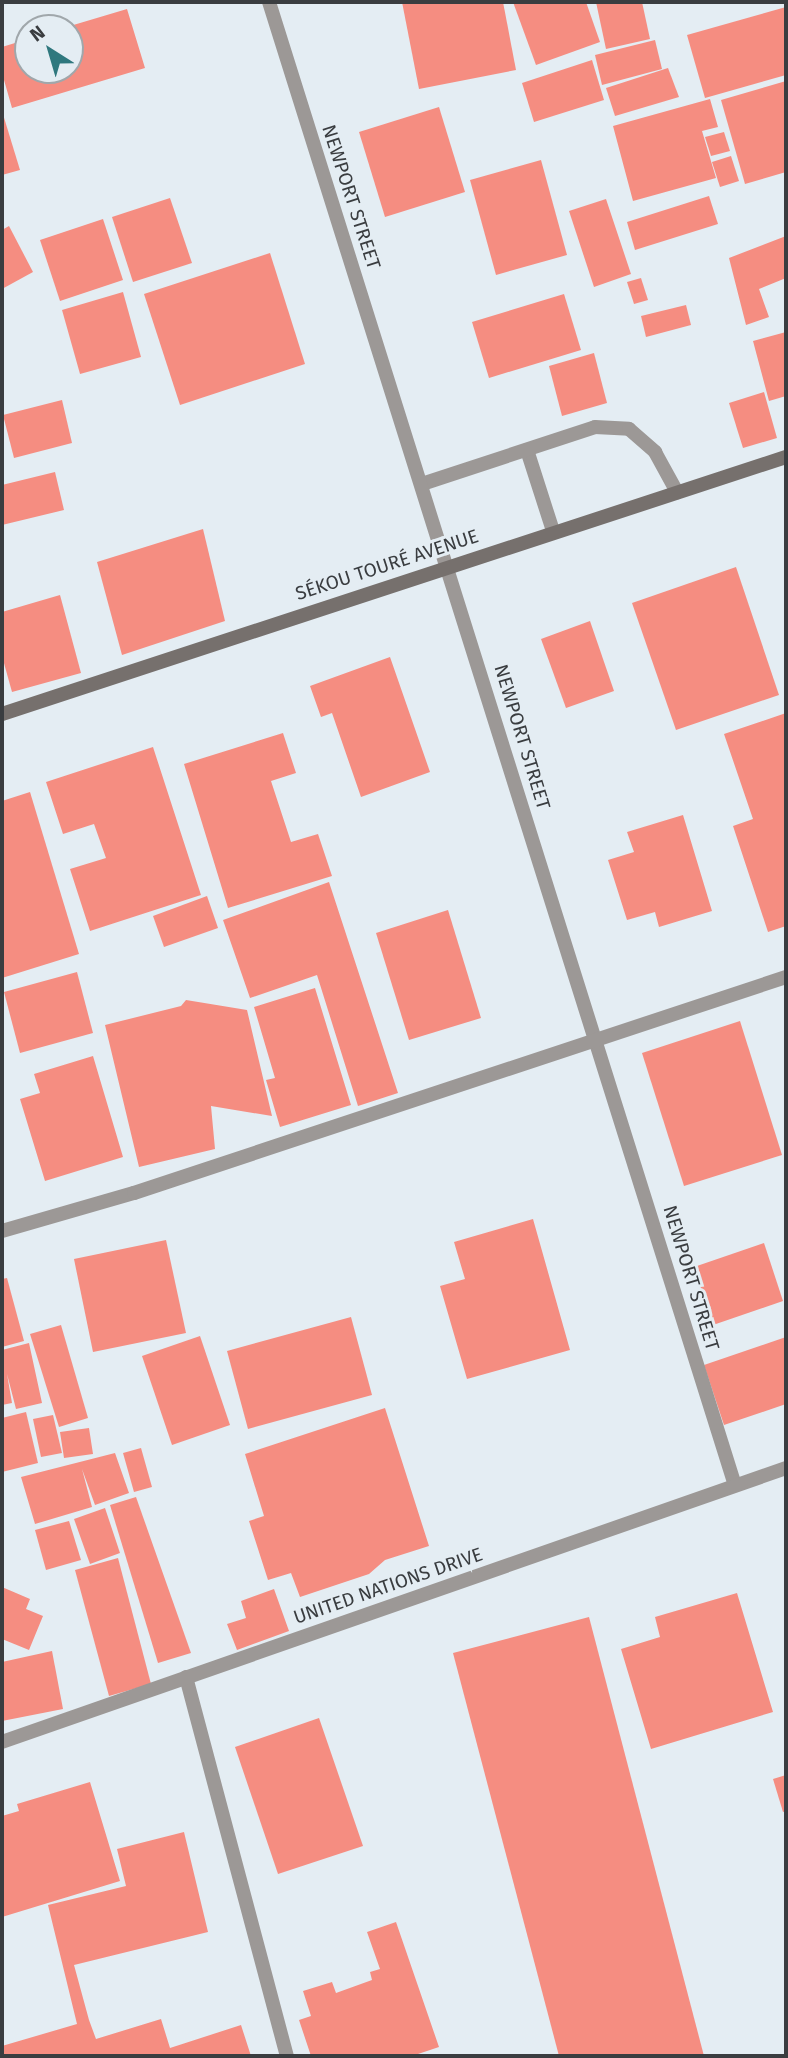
<!DOCTYPE html>
<meta charset="utf-8">
<style>
body{margin:0}
#map{position:relative;width:788px;height:2058px;overflow:hidden;background:#e4edf3;font-family:"Fira Sans",sans-serif}
div>[style]{position:absolute}
[style*='--x']{left:calc(var(--x)*1px);top:calc(var(--y)*1px);width:calc(var(--w)*1px);rotate:calc(var(--a)*1deg)}
.building>*{inset:0;background:#f58d81}
.service>*{height:14px;margin:-7px;padding:0 7px;transform-origin:7px;border-radius:7px;background:#9c9896}
.minor>*{height:14px;margin:-7px;padding:0 7px;transform-origin:7px;border-radius:7px;background:#9c9896}
.tertiary>*{height:14px;margin:-7px;padding:0 7px;transform-origin:7px;border-radius:7px;background:#9c9896}
.secondary>*{height:14px;margin:-7px;padding:0 7px;transform-origin:7px;border-radius:7px;background:#76706d}
span{translate:-50% -50%;white-space:nowrap;text-align:center;line-height:1.15;-webkit-text-stroke:6px #e4edf3;paint-order:stroke}
.street-label{font-size:19px;color:#3a3d40}
.frame{position:absolute;inset:0;border:4px solid #3a3d40;pointer-events:none}
.north{position:absolute;left:14px;top:14px;width:70px;height:70px;box-sizing:border-box;background:#e4edf3;border:2px solid #a0a7ab;border-radius:50%;rotate:323deg;font-size:19px;font-weight:700;line-height:28px;text-align:center;color:#3a3d40}
.north::after{content:'';display:block;margin:auto;width:24px;height:32px;background:#2f787e;clip-path:polygon(50% 0,100% 100%,50% 72%,0 100%)}
</style>
<div id="map">
<div class="building">
<div style="clip-path:polygon(402px 2px,503px 2px,516px 70px,419px 89px)"></div>
<div style="clip-path:polygon(513px 2px,586px 2px,600px 42px,536px 65px)"></div>
<div style="clip-path:polygon(596px 2px,642px 2px,650px 39px,606px 49px)"></div>
<div style="clip-path:polygon(786px 7px,786px 75px,705px 98px,687px 35px)"></div>
<div style="clip-path:polygon(127px 9px,145px 68px,12px 108px,2px 73px,2px 47px,28px 39px,28px 70px,70px 70px,70px 26px)"></div>
<div style="clip-path:polygon(655px 40px,662px 69px,602px 85px,595px 55px)"></div>
<div style="clip-path:polygon(592px 60px,604px 100px,534px 122px,522px 83px)"></div>
<div style="clip-path:polygon(668px 68px,679px 97px,615px 116px,606px 88px)"></div>
<div style="clip-path:polygon(786px 81px,786px 172px,745px 184px,721px 100px)"></div>
<div style="clip-path:polygon(710px 99px,718px 127px,702px 131px,716px 178px,633px 201px,613px 126px)"></div>
<div style="clip-path:polygon(439px 107px,465px 192px,385px 217px,359px 132px)"></div>
<div style="clip-path:polygon(2px 111px,20px 170px,2px 175px)"></div>
<div style="clip-path:polygon(724px 132px,730px 151px,711px 156px,705px 137px)"></div>
<div style="clip-path:polygon(731px 156px,739px 181px,720px 187px,712px 162px)"></div>
<div style="clip-path:polygon(541px 160px,567px 255px,496px 275px,470px 180px)"></div>
<div style="clip-path:polygon(709px 196px,718px 224px,635px 250px,627px 222px)"></div>
<div style="clip-path:polygon(170px 198px,192px 263px,133px 282px,112px 217px)"></div>
<div style="clip-path:polygon(606px 199px,631px 274px,594px 287px,569px 211px)"></div>
<div style="clip-path:polygon(103px 219px,123px 280px,60px 301px,40px 240px)"></div>
<div style="clip-path:polygon(9px 226px,33px 272px,2px 289px,2px 230px)"></div>
<div style="clip-path:polygon(786px 236px,786px 278px,759px 289px,769px 317px,746px 325px,729px 258px)"></div>
<div style="clip-path:polygon(270px 253px,305px 364px,180px 405px,144px 294px)"></div>
<div style="clip-path:polygon(641px 278px,648px 300px,634px 304px,627px 282px)"></div>
<div style="clip-path:polygon(123px 292px,141px 357px,80px 374px,62px 310px)"></div>
<div style="clip-path:polygon(564px 294px,581px 350px,489px 378px,472px 322px)"></div>
<div style="clip-path:polygon(686px 305px,691px 325px,646px 337px,641px 316px)"></div>
<div style="clip-path:polygon(786px 332px,786px 396px,769px 401px,753px 341px)"></div>
<div style="clip-path:polygon(594px 353px,607px 403px,562px 416px,549px 366px)"></div>
<div style="clip-path:polygon(764px 392px,777px 438px,743px 448px,729px 403px)"></div>
<div style="clip-path:polygon(62px 400px,72px 443px,14px 458px,3px 415px)"></div>
<div style="clip-path:polygon(55px 472px,64px 510px,2px 525px,2px 485px)"></div>
<div style="clip-path:polygon(203px 529px,225px 621px,122px 655px,97px 562px)"></div>
<div style="clip-path:polygon(736px 567px,779px 695px,676px 730px,632px 603px)"></div>
<div style="clip-path:polygon(60px 595px,81px 673px,12px 692px,2px 656px,2px 612px)"></div>
<div style="clip-path:polygon(590px 621px,614px 691px,566px 708px,541px 639px)"></div>
<div style="clip-path:polygon(390px 657px,430px 772px,361px 797px,332px 713px,321px 717px,310px 686px)"></div>
<div style="clip-path:polygon(786px 713px,786px 926px,768px 932px,733px 826px,753px 819px,724px 734px)"></div>
<div style="clip-path:polygon(283px 733px,296px 773px,271px 781px,291px 842px,318px 834px,332px 876px,228px 908px,184px 764px)"></div>
<div style="clip-path:polygon(153px 747px,201px 895px,90px 931px,70px 869px,106px 858px,94px 824px,63px 834px,46px 782px)"></div>
<div style="clip-path:polygon(30px 792px,79px 954px,2px 978px,2px 801px)"></div>
<div style="clip-path:polygon(683px 815px,712px 911px,659px 927px,655px 912px,627px 920px,608px 860px,634px 852px,627px 832px)"></div>
<div style="clip-path:polygon(329px 882px,398px 1093px,358px 1106px,317px 975px,250px 998px,223px 920px)"></div>
<div style="clip-path:polygon(207px 896px,218px 928px,164px 947px,153px 916px)"></div>
<div style="clip-path:polygon(448px 910px,481px 1018px,409px 1040px,376px 933px)"></div>
<div style="clip-path:polygon(77px 972px,93px 1033px,20px 1053px,4px 992px)"></div>
<div style="clip-path:polygon(315px 988px,351px 1105px,280px 1127px,266px 1080px,275px 1078px,254px 1007px)"></div>
<div style="clip-path:polygon(186px 1000px,247px 1010px,272px 1116px,211px 1106px,215px 1149px,139px 1167px,105px 1025px,181px 1006px)"></div>
<div style="clip-path:polygon(740px 1021px,782px 1155px,684px 1186px,642px 1053px)"></div>
<div style="clip-path:polygon(93px 1056px,123px 1157px,45px 1181px,20px 1099px,40px 1093px,34px 1074px)"></div>
<div style="clip-path:polygon(533px 1219px,570px 1350px,467px 1379px,440px 1286px,465px 1279px,454px 1242px)"></div>
<div style="clip-path:polygon(166px 1240px,186px 1333px,93px 1352px,74px 1259px)"></div>
<div style="clip-path:polygon(764px 1243px,783px 1301px,713px 1325px,694px 1267px)"></div>
<div style="clip-path:polygon(7px 1278px,24px 1341px,2px 1347px,2px 1279px)"></div>
<div style="clip-path:polygon(351px 1317px,372px 1395px,248px 1429px,227px 1351px)"></div>
<div style="clip-path:polygon(61px 1325px,88px 1418px,59px 1427px,30px 1334px)"></div>
<div style="clip-path:polygon(200px 1336px,230px 1425px,172px 1445px,142px 1356px)"></div>
<div style="clip-path:polygon(786px 1337px,786px 1404px,724px 1425px,704px 1365px)"></div>
<div style="clip-path:polygon(29px 1343px,42px 1403px,16px 1409px,7px 1374px,12px 1403px,2px 1405px,2px 1350px)"></div>
<div style="clip-path:polygon(385px 1408px,429px 1546px,385px 1560px,369px 1574px,300px 1597px,291px 1573px,268px 1580px,249px 1521px,264px 1516px,245px 1454px)"></div>
<div style="clip-path:polygon(26px 1412px,38px 1463px,2px 1472px,2px 1418px)"></div>
<div style="clip-path:polygon(53px 1415px,62px 1453px,41px 1457px,33px 1419px)"></div>
<div style="clip-path:polygon(89px 1428px,93px 1454px,64px 1458px,60px 1432px)"></div>
<div style="clip-path:polygon(141px 1448px,152px 1487px,134px 1492px,123px 1453px)"></div>
<div style="clip-path:polygon(115px 1453px,129px 1493px,95px 1505px,82px 1469px,92px 1507px,35px 1524px,21px 1477px)"></div>
<div style="clip-path:polygon(136px 1497px,191px 1653px,158px 1663px,110px 1505px)"></div>
<div style="clip-path:polygon(105px 1508px,120px 1553px,90px 1564px,74px 1519px)"></div>
<div style="clip-path:polygon(69px 1521px,81px 1560px,46px 1570px,35px 1530px)"></div>
<div style="clip-path:polygon(118px 1558px,151px 1684px,109px 1696px,75px 1570px)"></div>
<div style="clip-path:polygon(2px 1587px,30px 1599px,26px 1609px,43px 1616px,29px 1650px,2px 1639px)"></div>
<div style="clip-path:polygon(274px 1589px,289px 1631px,237px 1650px,227px 1624px,246px 1618px,241px 1601px)"></div>
<div style="clip-path:polygon(737px 1593px,773px 1712px,651px 1749px,621px 1649px,660px 1637px,655px 1617px)"></div>
<div style="clip-path:polygon(589px 1617px,704px 2056px,559px 2056px,453px 1653px)"></div>
<div style="clip-path:polygon(52px 1651px,63px 1709px,2px 1721px,2px 1662px)"></div>
<div style="clip-path:polygon(319px 1718px,363px 1846px,278px 1874px,235px 1747px)"></div>
<div style="clip-path:polygon(786px 1775px,786px 1811px,783px 1812px,773px 1779px)"></div>
<div style="clip-path:polygon(90px 1782px,120px 1881px,2px 1917px,2px 1816px,19px 1811px,17px 1804px)"></div>
<div style="clip-path:polygon(184px 1832px,208px 1932px,74px 1965px,89px 2020px,96px 2039px,161px 2019px,170px 2048px,241px 2025px,251px 2056px,2px 2056px,2px 2046px,77px 2024px,48px 1905px,126px 1886px,117px 1849px)"></div>
<div style="clip-path:polygon(396px 1922px,439px 2047px,412px 2056px,311px 2056px,299px 2020px,311px 2016px,303px 1991px,332px 1982px,336px 1993px,372px 1980px,370px 1972px,380px 1969px,367px 1932px)"></div>
</div>
<div class="service">
<div style="--x:527;--y:450;--w:85;--a:72.2"></div>
<div style="--x:422;--y:484;--w:182;--a:-18.2"></div>
<div style="--x:595;--y:427;--w:34;--a:3"></div>
<div style="--x:629;--y:429;--w:35;--a:41"></div>
<div style="--x:655;--y:452;--w:46;--a:61.2"></div>
<div style="--x:186;--y:1677;--w:392;--a:75.1"></div>
</div>
<div class="minor">
<div style="--x:269;--y:2;--w:1554;--a:72.56"></div>
<div style="--x:2;--y:1231;--w:137;--a:-16.1"></div>
<div style="--x:134;--y:1193;--w:687;--a:-18.33"></div>
</div>
<div class="tertiary">
<div style="--x:2;--y:1742;--w:831;--a:-19.26"></div>
</div>
<div class="secondary">
<div style="--x:2;--y:714;--w:825;--a:-18.15"></div>
</div>
<div class="street-label">
<span style="left:351px;top:197px;rotate:72deg">NEWPORT STREET</span>
<span style="left:387px;top:565px;rotate:-18deg">SÉKOU TOURÉ AVENUE</span>
<span style="left:522px;top:737px;rotate:73deg">NEWPORT STREET</span>
<span style="left:691px;top:1278px;rotate:73deg">NEWPORT STREET</span>
<span style="left:388px;top:1586px;rotate:-19deg">UNITED NATIONS DRIVE</span>
</div>
<div class="frame"></div>
<div class="north">N</div>
</div>
